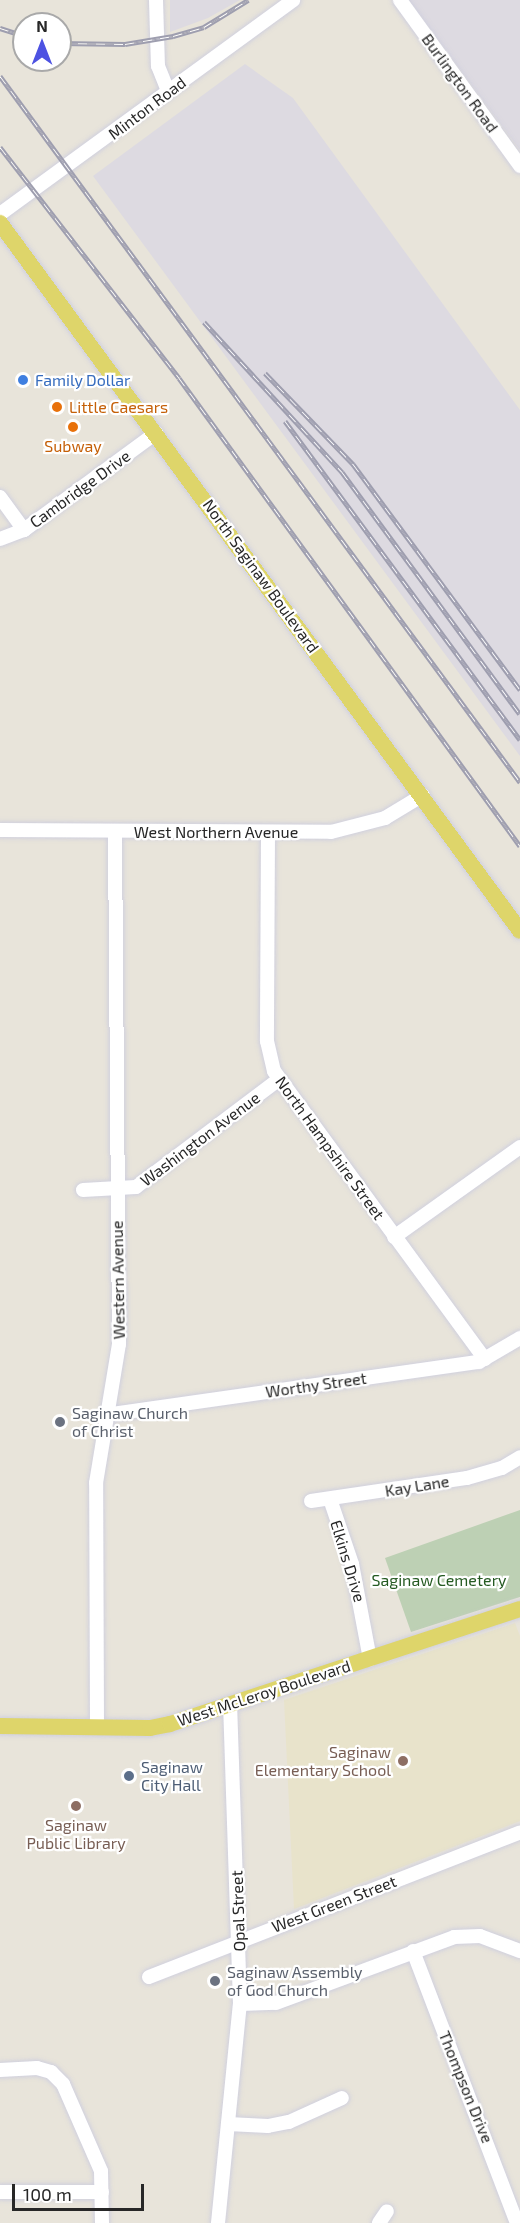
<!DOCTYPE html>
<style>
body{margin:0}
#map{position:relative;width:520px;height:2223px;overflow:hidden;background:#e8e4da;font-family:"Exo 2",sans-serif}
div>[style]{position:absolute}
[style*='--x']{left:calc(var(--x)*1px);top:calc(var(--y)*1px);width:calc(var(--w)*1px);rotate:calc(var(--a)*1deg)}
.industrial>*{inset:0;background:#dddae1}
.education>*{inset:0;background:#e8e3cb}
.cemetery>*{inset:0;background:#bdd0b4}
.roads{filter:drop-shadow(0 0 2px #d0d0de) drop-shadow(0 0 2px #d0d0de)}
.minor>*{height:14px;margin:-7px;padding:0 7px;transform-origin:7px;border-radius:7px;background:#fff}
.major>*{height:16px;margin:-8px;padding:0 8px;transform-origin:8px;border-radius:8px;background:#ded56a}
.rail>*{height:5px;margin-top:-2.5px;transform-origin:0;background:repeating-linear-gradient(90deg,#fff 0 9px,#9e9eaf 0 18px);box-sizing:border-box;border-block:2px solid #9e9eaf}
.dots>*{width:16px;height:16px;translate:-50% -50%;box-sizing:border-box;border:3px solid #fff;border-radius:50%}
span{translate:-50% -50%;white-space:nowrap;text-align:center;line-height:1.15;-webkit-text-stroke:4.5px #fff;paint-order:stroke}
.street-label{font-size:16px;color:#272727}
.shop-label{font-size:16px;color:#366cbe}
.left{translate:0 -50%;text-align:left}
.food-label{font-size:16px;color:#c56008}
.worship-label{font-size:16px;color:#5b616d}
.park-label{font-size:16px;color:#255a22}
.education-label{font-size:16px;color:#785e54}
.right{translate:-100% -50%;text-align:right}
.service-label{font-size:16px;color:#4e5e75}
.north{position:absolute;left:12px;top:12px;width:60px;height:60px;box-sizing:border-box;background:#fff;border:2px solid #a9a9a9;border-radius:50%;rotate:0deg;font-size:16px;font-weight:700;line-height:24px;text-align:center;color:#272727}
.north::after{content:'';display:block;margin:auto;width:21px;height:27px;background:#4d52e2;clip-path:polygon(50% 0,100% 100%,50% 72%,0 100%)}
.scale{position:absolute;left:12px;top:2184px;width:132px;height:27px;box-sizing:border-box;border:3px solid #272727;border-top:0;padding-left:8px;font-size:18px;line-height:21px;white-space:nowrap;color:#272727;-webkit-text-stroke:4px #fff;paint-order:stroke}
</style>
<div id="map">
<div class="industrial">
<div style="clip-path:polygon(170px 0,240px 0,208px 18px,170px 32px)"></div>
<div style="clip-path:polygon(409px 0,520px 0,520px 150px)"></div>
<div style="clip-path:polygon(245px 64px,293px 98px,520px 410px,520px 756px,93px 176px)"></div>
</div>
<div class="education">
<div style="clip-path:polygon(515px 1623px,520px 1636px,520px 1821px,294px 1909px,284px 1700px)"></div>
</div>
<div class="cemetery">
<div style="clip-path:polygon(520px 1510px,520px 1597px,411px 1632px,385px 1558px)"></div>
</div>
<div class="roads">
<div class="minor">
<div style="--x:156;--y:0;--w:66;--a:88.3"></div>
<div style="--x:158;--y:66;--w:27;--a:68"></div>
<div style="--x:400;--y:0;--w:205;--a:54.1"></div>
<div style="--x:0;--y:214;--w:363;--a:-36.1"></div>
<div style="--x:0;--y:497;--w:41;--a:54"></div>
<div style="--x:0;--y:539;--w:26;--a:-21"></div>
<div style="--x:24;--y:530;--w:164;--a:-36.3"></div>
<div style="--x:0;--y:830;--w:331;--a:0.3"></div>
<div style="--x:331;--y:832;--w:56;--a:-14.5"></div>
<div style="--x:385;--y:818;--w:44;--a:-31.2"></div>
<div style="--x:268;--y:833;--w:208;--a:90.3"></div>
<div style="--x:267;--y:1041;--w:31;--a:77"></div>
<div style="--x:274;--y:1071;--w:357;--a:53.8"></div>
<div style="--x:83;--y:1190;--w:53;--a:-3.2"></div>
<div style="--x:136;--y:1187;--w:178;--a:-37"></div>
<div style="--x:394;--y:1237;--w:155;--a:-35.5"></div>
<div style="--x:105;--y:1415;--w:378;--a:-8.1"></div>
<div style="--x:479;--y:1362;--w:48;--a:-30.3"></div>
<div style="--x:330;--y:1499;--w:69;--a:71.3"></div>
<div style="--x:352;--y:1564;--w:97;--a:79.3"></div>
<div style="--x:311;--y:1501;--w:158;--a:-8.4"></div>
<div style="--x:467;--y:1478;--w:36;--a:-16"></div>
<div style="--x:502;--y:1468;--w:21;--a:-31"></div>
<div style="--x:97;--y:1726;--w:243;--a:-90.2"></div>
<div style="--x:96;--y:1483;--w:141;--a:-80.6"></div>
<div style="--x:119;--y:1344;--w:512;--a:-90.45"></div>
<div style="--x:413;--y:1951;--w:291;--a:69.1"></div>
<div style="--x:149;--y:1977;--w:398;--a:-21.3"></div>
<div style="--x:240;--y:2004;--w:36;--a:-2"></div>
<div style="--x:276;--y:2003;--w:190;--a:-20.3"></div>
<div style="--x:454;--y:1937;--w:26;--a:-2"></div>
<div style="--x:480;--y:1936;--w:43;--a:20.6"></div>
<div style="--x:0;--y:2070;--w:37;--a:-3"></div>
<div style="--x:37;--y:2068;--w:15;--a:16"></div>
<div style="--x:51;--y:2072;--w:17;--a:45"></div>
<div style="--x:63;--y:2084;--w:95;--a:66.4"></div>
<div style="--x:101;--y:2171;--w:52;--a:88.9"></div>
<div style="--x:228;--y:2124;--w:40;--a:2.9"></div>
<div style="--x:268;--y:2126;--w:21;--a:-11"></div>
<div style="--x:289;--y:2122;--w:58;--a:-24.4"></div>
<div style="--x:0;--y:2192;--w:102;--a:0"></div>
<div style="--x:218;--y:2223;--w:220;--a:-84.3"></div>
<div style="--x:240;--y:2004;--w:299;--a:-91.9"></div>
<div style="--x:379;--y:2223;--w:14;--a:-56"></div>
</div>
<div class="major">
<div style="--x:0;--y:223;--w:878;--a:53.7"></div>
<div style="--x:0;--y:1726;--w:150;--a:0.8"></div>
<div style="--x:150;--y:1728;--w:20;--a:-11"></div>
<div style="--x:170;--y:1724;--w:368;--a:-18.2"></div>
</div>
</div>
<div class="rail">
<div style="--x:0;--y:28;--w:25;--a:18"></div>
<div style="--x:60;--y:43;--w:65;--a:0.9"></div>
<div style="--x:125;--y:44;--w:49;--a:-9.5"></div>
<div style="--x:173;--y:36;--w:32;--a:-16"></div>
<div style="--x:204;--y:27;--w:52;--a:-31.5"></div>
<div style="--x:0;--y:76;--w:877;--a:53.63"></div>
<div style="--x:0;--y:147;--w:292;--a:52.2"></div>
<div style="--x:179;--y:378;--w:579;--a:53.92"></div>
<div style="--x:204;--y:322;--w:204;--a:47.4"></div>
<div style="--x:342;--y:472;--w:300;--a:53.7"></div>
<div style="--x:265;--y:373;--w:127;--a:46"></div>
<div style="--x:353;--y:464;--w:281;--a:53.5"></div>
<div style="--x:285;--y:421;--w:396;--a:53.6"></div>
</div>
<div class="dots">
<div style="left:23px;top:380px;background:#3f7fe0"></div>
<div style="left:57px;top:407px;background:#e8710a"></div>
<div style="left:73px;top:427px;background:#e8710a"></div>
<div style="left:60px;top:1422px;background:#6b7280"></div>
<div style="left:403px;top:1761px;background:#8d6e63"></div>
<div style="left:129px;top:1776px;background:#5c6f8a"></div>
<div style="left:76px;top:1806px;background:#8d6e63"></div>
<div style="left:215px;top:1981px;background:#6b7280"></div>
</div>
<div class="street-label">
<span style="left:460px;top:83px;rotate:54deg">Burlington Road</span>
<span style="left:147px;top:108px;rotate:-37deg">Minton Road</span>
<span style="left:80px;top:489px;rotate:-36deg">Cambridge Drive</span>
<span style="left:261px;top:576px;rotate:54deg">North Saginaw Boulevard</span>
<span style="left:216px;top:832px">West Northern Avenue</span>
<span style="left:200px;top:1139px;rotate:-37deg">Washington Avenue</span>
<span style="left:330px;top:1148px;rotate:54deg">North Hampshire Street</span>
<span style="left:118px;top:1280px;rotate:-91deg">Western Avenue</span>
<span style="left:316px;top:1385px;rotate:-8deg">Worthy Street</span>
<span style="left:417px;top:1486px;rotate:-9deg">Kay Lane</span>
<span style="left:348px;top:1561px;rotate:73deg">Elkins Drive</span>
<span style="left:264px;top:1693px;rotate:-18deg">West McLeroy Boulevard</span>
<span style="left:334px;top:1904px;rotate:-21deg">West Green Street</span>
<span style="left:238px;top:1911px;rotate:-92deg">Opal Street</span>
<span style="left:466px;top:2087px;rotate:68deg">Thompson Drive</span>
</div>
<div class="shop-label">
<span class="left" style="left:35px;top:380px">Family Dollar</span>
</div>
<div class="food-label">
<span class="left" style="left:69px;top:407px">Little Caesars</span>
<span style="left:73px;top:446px">Subway</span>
</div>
<div class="worship-label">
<span class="left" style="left:72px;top:1422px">Saginaw Church<br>of Christ</span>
<span class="left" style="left:227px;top:1981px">Saginaw Assembly<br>of God Church</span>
</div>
<div class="park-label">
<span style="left:439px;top:1580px">Saginaw Cemetery</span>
</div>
<div class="education-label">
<span class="right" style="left:391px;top:1761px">Saginaw<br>Elementary School</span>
<span style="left:76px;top:1834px">Saginaw<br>Public Library</span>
</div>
<div class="service-label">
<span class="left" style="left:141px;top:1776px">Saginaw<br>City Hall</span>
</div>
<div class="north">N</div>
<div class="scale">100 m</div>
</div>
